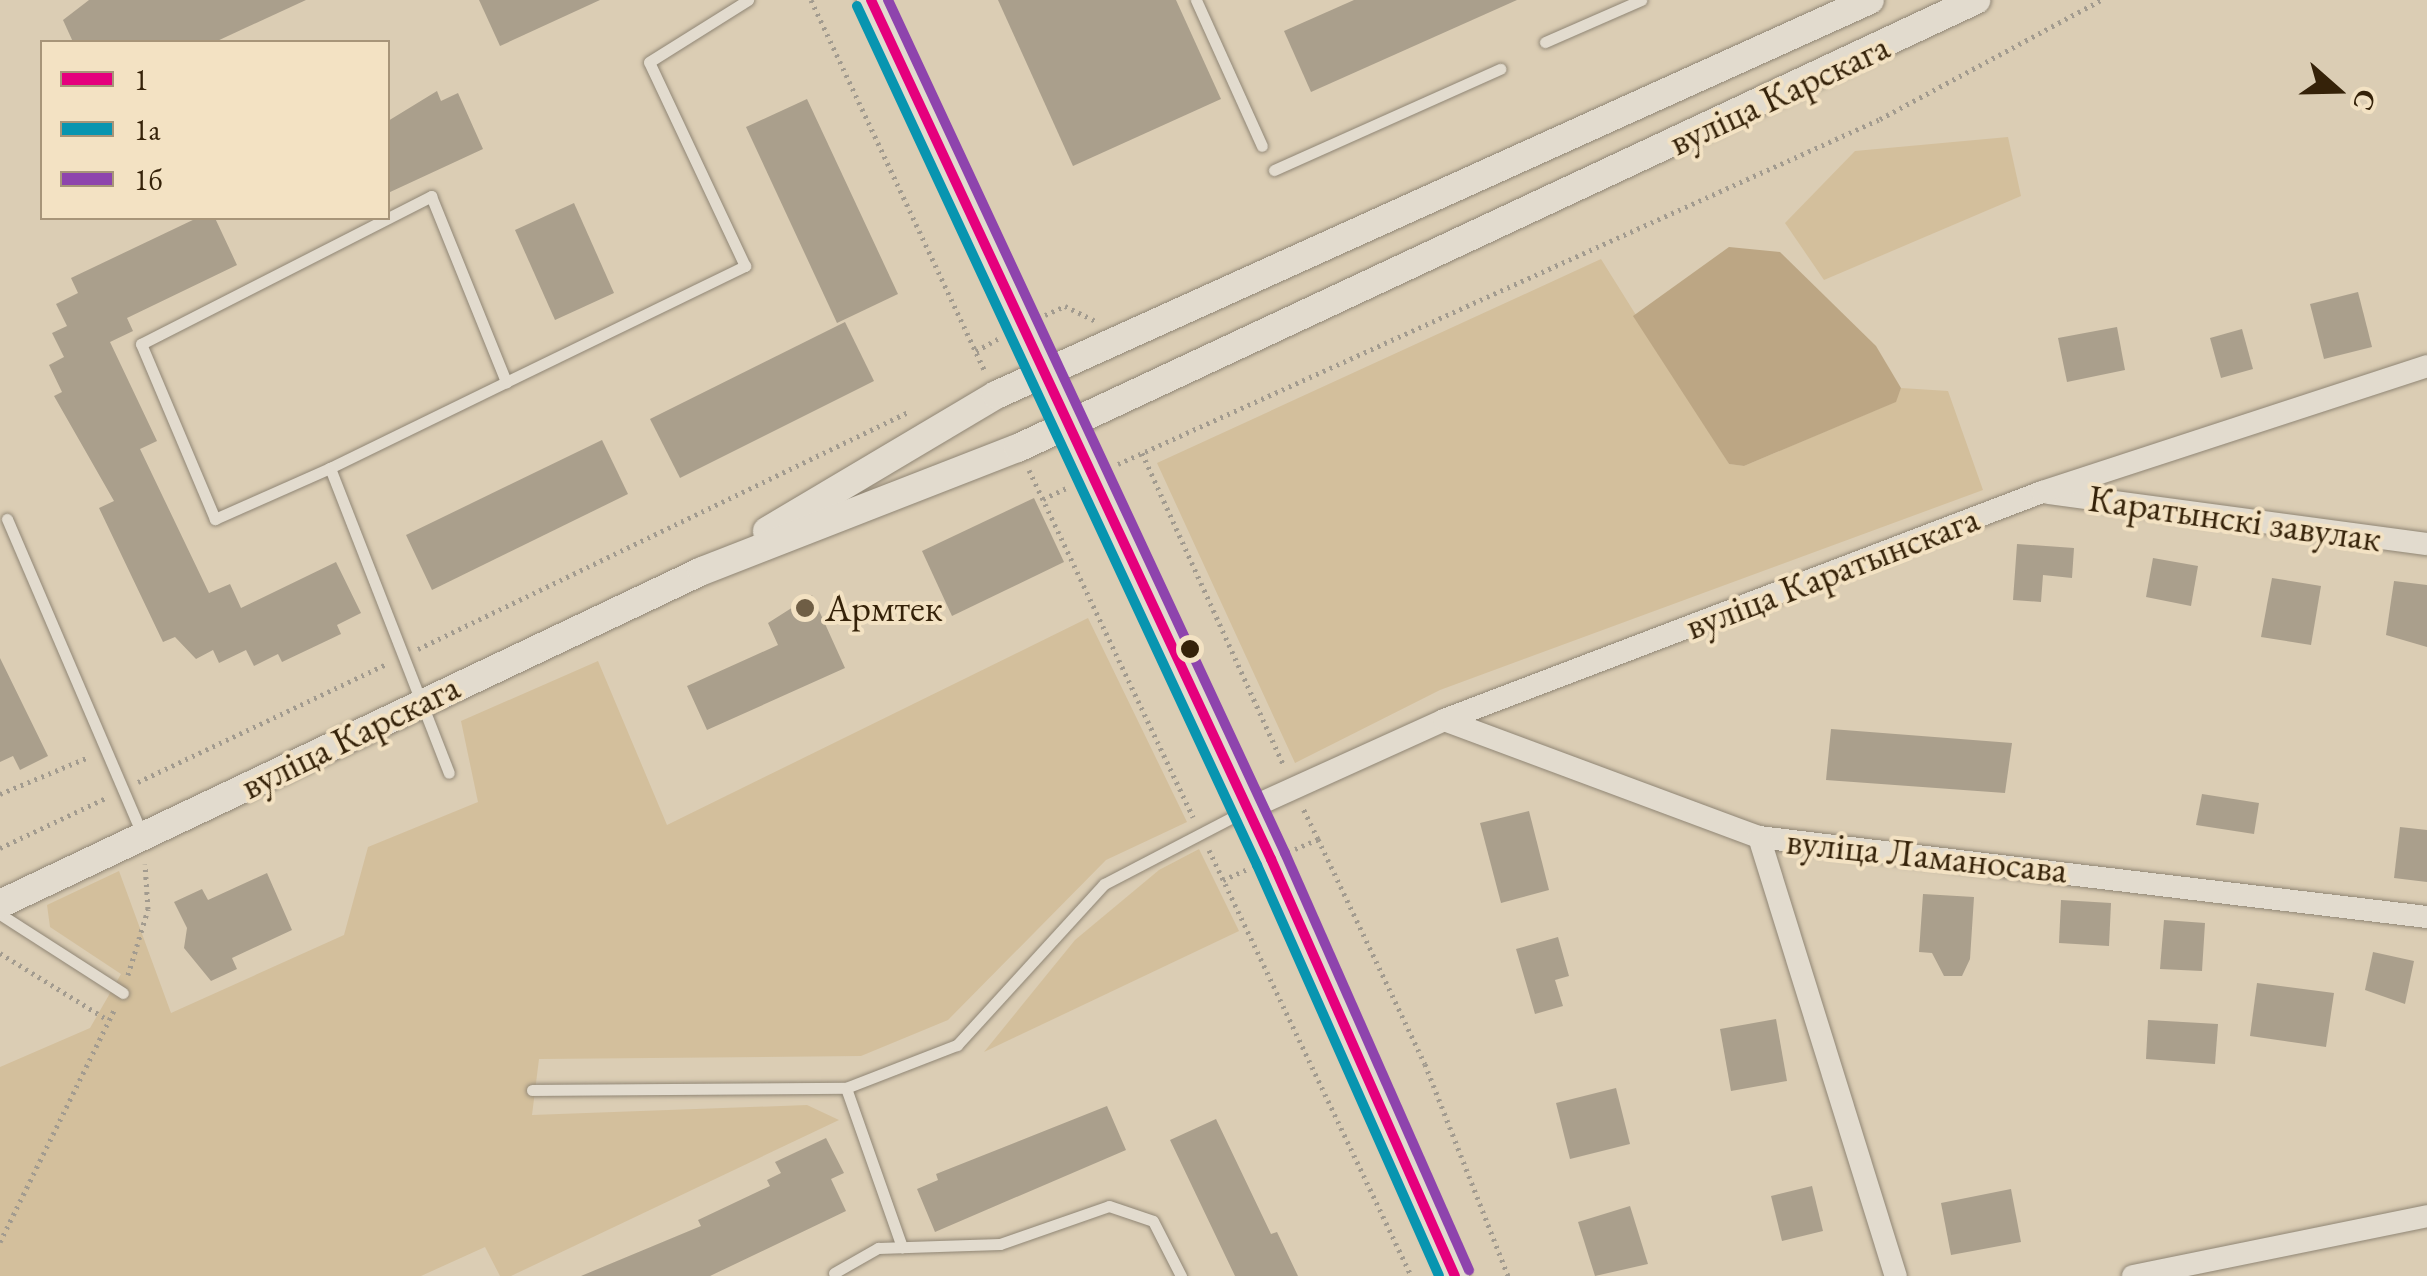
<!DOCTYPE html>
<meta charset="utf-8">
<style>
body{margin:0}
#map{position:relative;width:2427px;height:1276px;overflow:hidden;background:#dbcdb4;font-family:"EB Garamond",serif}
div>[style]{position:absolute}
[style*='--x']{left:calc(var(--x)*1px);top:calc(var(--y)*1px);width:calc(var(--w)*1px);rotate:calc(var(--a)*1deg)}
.green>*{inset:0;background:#d3bf9c}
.water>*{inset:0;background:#bca684}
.building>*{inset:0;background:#aa9f8c}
.path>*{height:5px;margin-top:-2.5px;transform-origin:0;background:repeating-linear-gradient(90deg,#a29b8f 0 2.5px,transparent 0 7.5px)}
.roads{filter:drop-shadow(0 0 2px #908675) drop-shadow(0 0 2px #908675)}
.service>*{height:11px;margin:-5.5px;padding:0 5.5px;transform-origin:5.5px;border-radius:5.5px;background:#e2dbce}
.minor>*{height:22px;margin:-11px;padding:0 11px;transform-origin:11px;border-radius:11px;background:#e2dbce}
.tertiary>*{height:28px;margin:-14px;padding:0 14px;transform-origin:14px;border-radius:14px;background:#e2dbce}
.bus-1>*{height:10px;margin:-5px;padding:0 5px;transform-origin:5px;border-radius:5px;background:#e5007d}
.bus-2>*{height:10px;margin:-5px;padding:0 5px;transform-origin:5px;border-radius:5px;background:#0895b0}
.bus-3>*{height:10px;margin:-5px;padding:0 5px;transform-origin:5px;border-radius:5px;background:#8e44ad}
.dots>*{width:28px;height:28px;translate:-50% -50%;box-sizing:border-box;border:5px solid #f3e2c3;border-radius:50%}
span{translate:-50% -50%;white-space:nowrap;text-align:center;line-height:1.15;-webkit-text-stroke:8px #f3e2c3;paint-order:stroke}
.street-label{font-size:38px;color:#352209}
.poi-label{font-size:38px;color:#352209}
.left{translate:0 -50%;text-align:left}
.legend{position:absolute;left:40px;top:40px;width:350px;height:180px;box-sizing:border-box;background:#f3e2c3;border:2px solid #a79579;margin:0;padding:12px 18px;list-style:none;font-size:30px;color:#352209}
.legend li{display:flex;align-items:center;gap:20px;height:50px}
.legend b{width:50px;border:2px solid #a79579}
.north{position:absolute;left:2287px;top:40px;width:100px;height:100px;-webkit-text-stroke:8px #f3e2c3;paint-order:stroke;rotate:110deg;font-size:28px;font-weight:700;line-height:40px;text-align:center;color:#352209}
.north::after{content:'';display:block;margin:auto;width:35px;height:45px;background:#352209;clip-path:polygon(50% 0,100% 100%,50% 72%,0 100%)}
</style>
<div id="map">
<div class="green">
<div style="clip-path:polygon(2008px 137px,2021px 196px,1824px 280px,1785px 223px,1855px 151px)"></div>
<div style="clip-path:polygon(1601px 259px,1729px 464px,1744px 466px,1895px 402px,1901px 388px,1948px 391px,1983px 490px,1440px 690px,1295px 763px,1157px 463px)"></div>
<div style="clip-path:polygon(1088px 618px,1187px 822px,1106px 860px,948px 1020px,861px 1056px,539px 1059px,532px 1115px,807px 1105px,839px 1120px,511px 1276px,500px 1276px,485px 1247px,421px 1276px,0 1276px,0 1067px,90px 1028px,121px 974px,50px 927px,47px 905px,119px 871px,171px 1013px,344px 935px,368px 847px,478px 802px,461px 721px,598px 661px,667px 825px)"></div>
<div style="clip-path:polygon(1199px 849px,1239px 931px,984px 1052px,1075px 940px,1159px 870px)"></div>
</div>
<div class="water">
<div style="clip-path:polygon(1729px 247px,1780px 252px,1876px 346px,1901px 388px,1896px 402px,1744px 466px,1729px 464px,1633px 316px)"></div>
</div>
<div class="building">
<div style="clip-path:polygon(89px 0,306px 0,215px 42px,73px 42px,63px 20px)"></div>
<div style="clip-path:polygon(479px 0,600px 0,500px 46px)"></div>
<div style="clip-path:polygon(998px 0,1176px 0,1221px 99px,1073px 166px)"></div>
<div style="clip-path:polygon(1354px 0,1517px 0,1311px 92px,1284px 31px)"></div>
<div style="clip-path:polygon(437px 91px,441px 101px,458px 93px,483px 149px,388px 193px,388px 121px)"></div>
<div style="clip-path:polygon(807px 99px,898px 294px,837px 323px,746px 127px)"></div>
<div style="clip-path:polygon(574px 203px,614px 293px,555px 320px,515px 230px)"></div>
<div style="clip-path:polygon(197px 218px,215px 218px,237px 265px,127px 318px,133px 331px,110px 342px,157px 441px,140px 449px,209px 593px,230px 584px,241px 608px,336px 562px,361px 613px,337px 625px,341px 634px,282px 662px,278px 654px,254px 666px,246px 650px,219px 663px,213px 650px,196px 659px,175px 637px,163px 642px,99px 508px,114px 501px,54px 396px,62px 392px,49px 365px,64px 357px,52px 333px,67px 326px,56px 304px,78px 293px,71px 278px)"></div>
<div style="clip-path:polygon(2358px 292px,2372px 347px,2324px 359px,2310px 304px)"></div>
<div style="clip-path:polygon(845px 322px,874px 381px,680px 478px,650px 419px)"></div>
<div style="clip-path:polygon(2117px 327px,2125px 370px,2067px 382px,2058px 338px)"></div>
<div style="clip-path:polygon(2242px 329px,2253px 369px,2221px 378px,2210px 338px)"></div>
<div style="clip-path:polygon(602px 440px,628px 494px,432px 590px,406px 535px)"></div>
<div style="clip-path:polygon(1034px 498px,1064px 562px,952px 616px,922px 551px)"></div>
<div style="clip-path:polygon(2017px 544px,2074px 548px,2072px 578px,2043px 575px,2041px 602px,2013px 600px)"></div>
<div style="clip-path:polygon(2153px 558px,2198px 566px,2191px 606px,2146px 597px)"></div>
<div style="clip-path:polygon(2272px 578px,2321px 586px,2311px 645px,2261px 637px)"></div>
<div style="clip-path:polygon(2394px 581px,2427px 585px,2427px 647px,2386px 635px)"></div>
<div style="clip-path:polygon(812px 595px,845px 668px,707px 730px,687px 686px,778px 645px,768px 623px)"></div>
<div style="clip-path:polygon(0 658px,48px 756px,20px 770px,13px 756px,0 762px)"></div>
<div style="clip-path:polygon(1831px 729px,2012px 743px,2005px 793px,1826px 780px)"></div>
<div style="clip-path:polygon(2202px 794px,2259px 803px,2254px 834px,2196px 825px)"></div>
<div style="clip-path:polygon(1529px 811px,1549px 890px,1501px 903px,1480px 823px)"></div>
<div style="clip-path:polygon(2400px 827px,2427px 830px,2427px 882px,2394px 878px)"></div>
<div style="clip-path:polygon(267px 873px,292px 930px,232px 958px,237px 969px,211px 981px,184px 948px,187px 928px,174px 902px,202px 889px,208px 900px)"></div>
<div style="clip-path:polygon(1923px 894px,1974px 897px,1970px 959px,1962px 976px,1944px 976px,1932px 953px,1919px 952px)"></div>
<div style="clip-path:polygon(2061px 900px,2111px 903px,2109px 946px,2059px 943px)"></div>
<div style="clip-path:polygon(2164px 920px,2205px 923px,2202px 971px,2160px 969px)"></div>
<div style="clip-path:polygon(1558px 937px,1569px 976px,1555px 980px,1563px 1006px,1535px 1014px,1516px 949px)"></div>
<div style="clip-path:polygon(2373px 952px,2414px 961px,2405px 1004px,2365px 990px)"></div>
<div style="clip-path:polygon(2257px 983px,2334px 993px,2326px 1047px,2250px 1036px)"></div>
<div style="clip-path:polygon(1776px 1019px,1787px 1081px,1731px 1091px,1720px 1029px)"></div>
<div style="clip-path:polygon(2148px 1020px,2218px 1024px,2215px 1064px,2146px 1059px)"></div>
<div style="clip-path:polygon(1616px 1088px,1630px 1144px,1570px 1159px,1556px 1103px)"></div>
<div style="clip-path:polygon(1107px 1106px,1126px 1150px,935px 1232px,917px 1189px,938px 1180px,936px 1174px)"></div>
<div style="clip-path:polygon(1216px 1119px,1271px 1234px,1277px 1232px,1298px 1276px,1235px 1276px,1170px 1140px)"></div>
<div style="clip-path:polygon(826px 1138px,844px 1173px,831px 1179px,846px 1211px,710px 1276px,581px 1276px,701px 1226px,698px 1220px,770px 1186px,767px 1180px,781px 1173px,775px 1162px)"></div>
<div style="clip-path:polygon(1812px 1186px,1823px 1231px,1782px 1241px,1771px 1196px)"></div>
<div style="clip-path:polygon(2011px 1189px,2021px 1242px,1951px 1255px,1941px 1203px)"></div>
<div style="clip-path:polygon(1630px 1206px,1648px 1264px,1595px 1276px,1578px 1222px)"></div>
</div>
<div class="path">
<div style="--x:811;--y:0;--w:412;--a:64.9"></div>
<div style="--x:1045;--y:315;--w:22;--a:-24"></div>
<div style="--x:1065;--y:306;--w:34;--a:26"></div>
<div style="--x:976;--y:351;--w:26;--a:-29"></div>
<div style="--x:1142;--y:453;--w:344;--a:65.6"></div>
<div style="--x:1118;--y:464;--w:836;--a:-24.36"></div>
<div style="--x:1880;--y:119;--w:251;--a:-28.3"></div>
<div style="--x:1029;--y:470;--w:384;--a:64.7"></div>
<div style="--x:1043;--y:499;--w:26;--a:-25"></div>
<div style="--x:418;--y:649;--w:544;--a:-25.81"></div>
<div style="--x:138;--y:782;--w:275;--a:-25.4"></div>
<div style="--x:0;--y:794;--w:96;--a:-22.6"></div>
<div style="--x:1318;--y:839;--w:249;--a:64.6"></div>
<div style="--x:1425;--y:1064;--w:228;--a:68.6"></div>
<div style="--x:0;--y:848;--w:117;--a:-25.3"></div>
<div style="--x:1295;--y:849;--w:25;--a:-23"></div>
<div style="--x:1318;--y:839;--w:34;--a:-116"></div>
<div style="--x:1209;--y:850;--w:471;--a:64.6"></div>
<div style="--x:1223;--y:880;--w:27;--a:-24"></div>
<div style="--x:0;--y:953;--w:127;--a:31.8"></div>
<div style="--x:128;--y:975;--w:69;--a:-73.1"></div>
<div style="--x:148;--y:909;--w:45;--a:-93.8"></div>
<div style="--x:0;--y:1242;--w:261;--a:-63.8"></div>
</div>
<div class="roads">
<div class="service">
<div style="--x:1196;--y:0;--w:160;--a:65.7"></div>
<div style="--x:1545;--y:42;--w:105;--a:-23.6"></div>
<div style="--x:1274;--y:170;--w:248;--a:-24.1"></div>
<div style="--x:506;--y:382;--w:266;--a:-25.9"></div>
<div style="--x:745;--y:266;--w:225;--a:-115.2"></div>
<div style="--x:649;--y:62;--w:117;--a:-32.1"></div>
<div style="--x:330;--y:468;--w:126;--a:156.1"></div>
<div style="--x:215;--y:519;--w:190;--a:-112.9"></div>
<div style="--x:141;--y:344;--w:326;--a:-27"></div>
<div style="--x:431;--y:196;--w:201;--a:68"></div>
<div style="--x:506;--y:382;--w:196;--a:154"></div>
<div style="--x:330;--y:468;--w:327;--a:68.7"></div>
<div style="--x:7;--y:519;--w:345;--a:66.8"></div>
<div style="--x:0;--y:914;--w:146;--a:32.7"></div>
<div style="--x:846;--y:1088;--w:169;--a:70.6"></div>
<div style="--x:532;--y:1090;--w:314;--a:-0.4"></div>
<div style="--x:846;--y:1088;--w:119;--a:-21.2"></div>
<div style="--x:957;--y:1045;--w:218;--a:-47.6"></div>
<div style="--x:1104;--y:884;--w:160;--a:-27.5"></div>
<div style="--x:834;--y:1273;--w:51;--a:-29.6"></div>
<div style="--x:878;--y:1248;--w:122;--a:-1.9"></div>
<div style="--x:1000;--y:1244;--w:115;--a:-19.2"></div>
<div style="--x:1109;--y:1206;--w:46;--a:18.8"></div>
<div style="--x:1153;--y:1221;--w:62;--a:63"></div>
</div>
<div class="minor">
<div style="--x:2049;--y:493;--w:381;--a:7.7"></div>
<div style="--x:1444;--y:720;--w:336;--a:20.4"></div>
<div style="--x:1759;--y:837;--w:673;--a:6.83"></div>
<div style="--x:1248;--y:809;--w:215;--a:-24.4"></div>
<div style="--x:1444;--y:720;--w:640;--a:-20.87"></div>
<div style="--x:2042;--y:492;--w:405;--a:-18.1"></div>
<div style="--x:1759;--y:837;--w:460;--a:72.7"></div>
<div style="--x:2133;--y:1276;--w:300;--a:-11.5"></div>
</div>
<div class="tertiary">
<div style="--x:871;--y:0;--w:948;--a:65.03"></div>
<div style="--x:1271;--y:859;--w:456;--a:66.2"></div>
<div style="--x:767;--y:531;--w:266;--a:-30.7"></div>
<div style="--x:996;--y:395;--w:959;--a:-24.32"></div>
<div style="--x:0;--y:904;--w:777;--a:-25.38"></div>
<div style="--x:702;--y:571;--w:339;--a:-21.3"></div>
<div style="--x:1018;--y:448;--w:1058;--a:-25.06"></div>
</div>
</div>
<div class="bus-1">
<div style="--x:871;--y:0;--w:948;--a:65.03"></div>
<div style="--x:1271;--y:859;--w:456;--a:66.2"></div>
</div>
<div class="bus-2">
<div style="--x:857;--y:6;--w:948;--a:65.03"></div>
<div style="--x:1257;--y:865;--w:449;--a:66.1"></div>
</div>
<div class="bus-3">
<div style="--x:888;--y:0;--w:941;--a:65.04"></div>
<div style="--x:1285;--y:853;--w:456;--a:66.2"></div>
</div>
<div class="dots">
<div style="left:805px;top:608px;background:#6f5e45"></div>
<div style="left:1190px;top:649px;background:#352209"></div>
</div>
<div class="street-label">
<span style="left:1779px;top:94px;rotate:-25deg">вуліца Карскага</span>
<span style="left:2235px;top:518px;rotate:8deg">Каратынскі завулак</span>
<span style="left:1832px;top:572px;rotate:-21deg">вуліца Каратынскага</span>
<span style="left:350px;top:736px;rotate:-26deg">вуліца Карскага</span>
<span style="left:1927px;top:855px;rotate:6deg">вуліца Ламаносава</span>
</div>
<div class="poi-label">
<span class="left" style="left:825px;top:608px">Армтек</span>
</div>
<ul class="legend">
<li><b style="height:12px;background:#e5007d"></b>1</li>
<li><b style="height:12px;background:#0895b0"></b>1а</li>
<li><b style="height:12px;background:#8e44ad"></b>1б</li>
</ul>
<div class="north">С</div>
</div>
